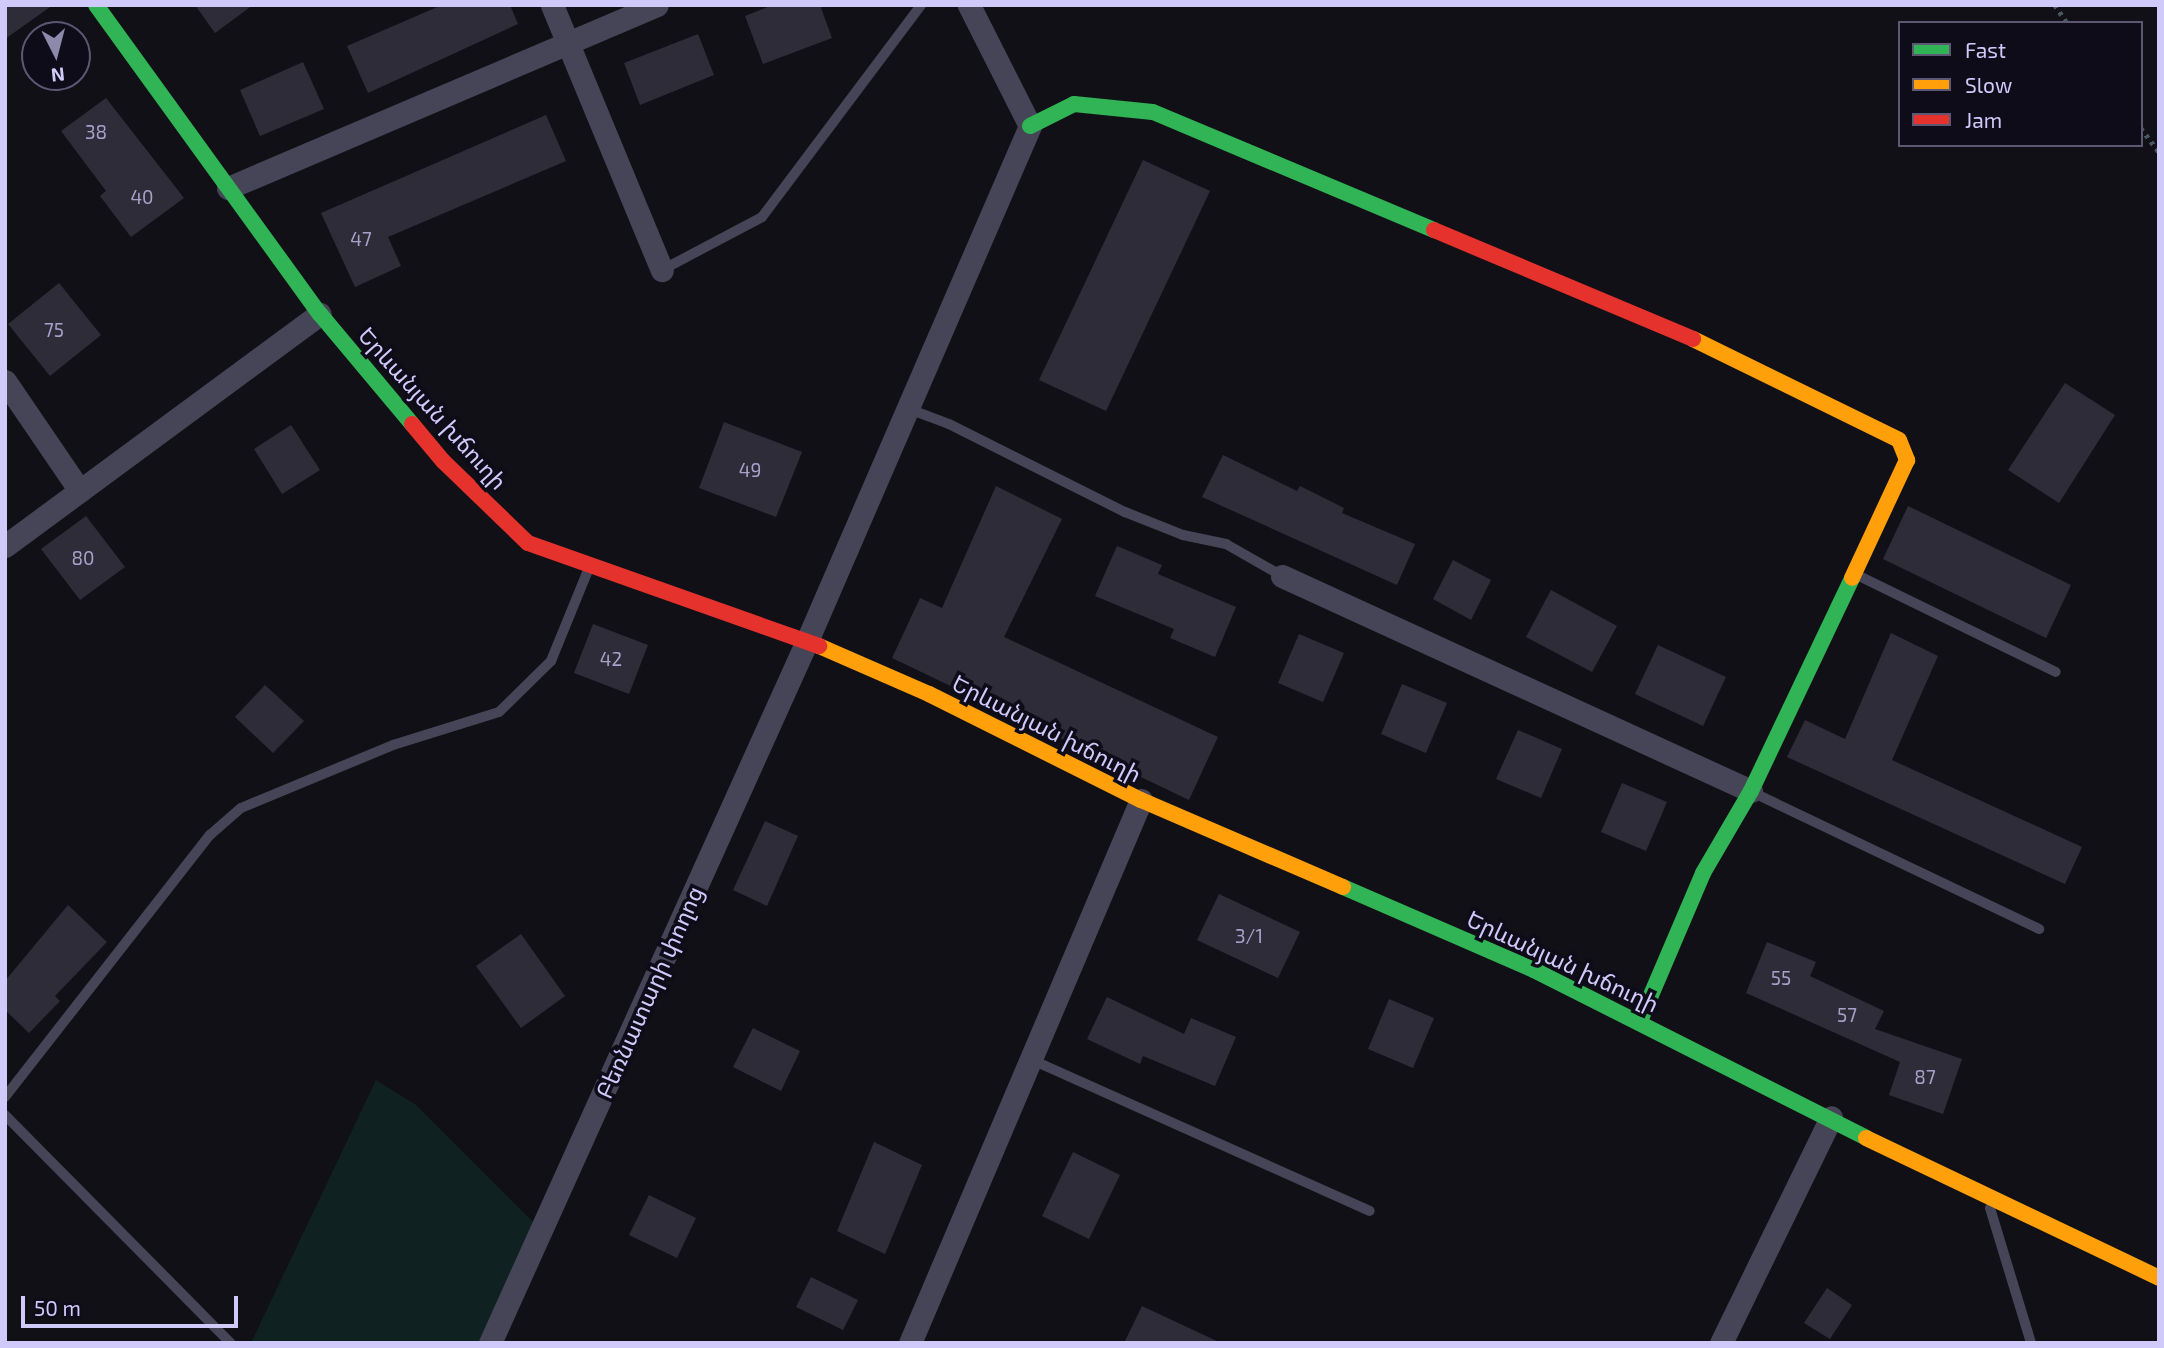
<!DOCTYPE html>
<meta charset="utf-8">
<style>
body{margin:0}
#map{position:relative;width:2164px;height:1348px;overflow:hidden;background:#111016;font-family:"Exo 2","Noto Sans Armenian",sans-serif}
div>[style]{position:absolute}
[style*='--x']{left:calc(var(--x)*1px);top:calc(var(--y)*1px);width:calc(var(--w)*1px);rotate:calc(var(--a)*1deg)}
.green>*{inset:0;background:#102121}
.building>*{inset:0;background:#2f2c3a}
.path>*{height:4.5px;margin-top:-2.25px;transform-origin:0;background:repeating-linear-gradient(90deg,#495661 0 3.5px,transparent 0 8.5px)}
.lane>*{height:10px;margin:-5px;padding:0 5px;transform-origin:5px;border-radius:5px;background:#464557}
.street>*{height:23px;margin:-11.5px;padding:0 11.5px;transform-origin:11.5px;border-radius:11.5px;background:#464557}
.fast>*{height:16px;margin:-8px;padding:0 8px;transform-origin:8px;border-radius:8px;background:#30b455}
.slow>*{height:16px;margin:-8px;padding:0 8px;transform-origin:8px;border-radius:8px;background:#ff9f0a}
.jam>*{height:16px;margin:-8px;padding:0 8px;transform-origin:8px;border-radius:8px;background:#e5322d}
span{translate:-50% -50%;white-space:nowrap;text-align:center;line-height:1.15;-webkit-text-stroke:7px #0f0c1a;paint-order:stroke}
.number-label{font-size:19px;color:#a8a2cb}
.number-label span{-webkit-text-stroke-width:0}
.street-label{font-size:23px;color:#d0cafb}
.frame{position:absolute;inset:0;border:7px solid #d0cafb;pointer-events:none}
.legend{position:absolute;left:1898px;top:21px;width:245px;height:126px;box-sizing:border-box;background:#0f0c1a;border:2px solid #5c5874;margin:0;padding:9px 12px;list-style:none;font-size:21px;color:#d0cafb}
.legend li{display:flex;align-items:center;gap:14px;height:35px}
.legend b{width:35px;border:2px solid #5c5874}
.north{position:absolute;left:21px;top:21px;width:70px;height:70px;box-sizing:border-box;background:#0f0c1a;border:2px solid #5c5874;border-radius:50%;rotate:174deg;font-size:19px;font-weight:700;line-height:28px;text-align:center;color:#d0cafb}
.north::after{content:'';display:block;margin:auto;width:24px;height:32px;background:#8d89ab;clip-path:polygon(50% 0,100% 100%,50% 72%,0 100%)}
.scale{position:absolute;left:21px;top:1296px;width:217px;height:32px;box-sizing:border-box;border:4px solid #d0cafb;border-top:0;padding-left:9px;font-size:21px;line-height:24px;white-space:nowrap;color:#d0cafb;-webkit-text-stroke:5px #0f0c1a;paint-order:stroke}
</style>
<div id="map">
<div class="green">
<div style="clip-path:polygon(376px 1080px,416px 1105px,534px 1223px,480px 1343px,251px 1343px)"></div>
</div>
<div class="building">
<div style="clip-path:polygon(5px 5px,53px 5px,5px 39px)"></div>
<div style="clip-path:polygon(195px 5px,253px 5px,215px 33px)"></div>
<div style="clip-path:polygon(442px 5px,510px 5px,518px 24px,368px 93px,347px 46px)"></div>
<div style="clip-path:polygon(773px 5px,820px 5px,832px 38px,763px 64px,745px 16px)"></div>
<div style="clip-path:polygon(698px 34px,714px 75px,640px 105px,624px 63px)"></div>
<div style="clip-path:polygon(303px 62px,324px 109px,260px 136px,240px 90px)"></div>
<div style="clip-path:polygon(106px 98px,184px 198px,131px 237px,100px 196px,106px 191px,61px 131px)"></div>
<div style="clip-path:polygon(546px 115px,566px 161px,388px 237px,401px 266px,355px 287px,321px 213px)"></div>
<div style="clip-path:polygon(1143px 160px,1210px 191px,1106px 411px,1039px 380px)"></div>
<div style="clip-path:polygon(59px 283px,101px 335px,50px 376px,8px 324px)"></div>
<div style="clip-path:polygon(2065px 383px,2115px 415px,2059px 503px,2008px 470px)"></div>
<div style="clip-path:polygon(724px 422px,802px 452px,776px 517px,699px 488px)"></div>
<div style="clip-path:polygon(291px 425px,320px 470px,282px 494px,254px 449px)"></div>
<div style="clip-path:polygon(1223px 455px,1297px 491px,1300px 486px,1344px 508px,1342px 513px,1415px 544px,1397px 585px,1202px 497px)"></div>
<div style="clip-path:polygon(996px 486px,1062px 519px,1004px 637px,1218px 737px,1189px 800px,892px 658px,920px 598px,942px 608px)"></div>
<div style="clip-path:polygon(1908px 506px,2071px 585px,2046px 638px,1883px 559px)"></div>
<div style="clip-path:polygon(86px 516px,125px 567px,80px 600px,41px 549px)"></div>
<div style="clip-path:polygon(1117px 546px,1162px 565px,1158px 574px,1236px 607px,1215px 657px,1170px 638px,1174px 629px,1095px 596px)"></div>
<div style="clip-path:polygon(1453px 560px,1491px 580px,1471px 620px,1433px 599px)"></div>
<div style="clip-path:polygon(1551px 590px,1617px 626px,1592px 672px,1526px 637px)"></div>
<div style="clip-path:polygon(593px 624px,648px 645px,629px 694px,574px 673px)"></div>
<div style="clip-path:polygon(1891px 633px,1938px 656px,1892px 760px,2082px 847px,2065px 884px,1787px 757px,1805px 720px,1845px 739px)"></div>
<div style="clip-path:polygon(1299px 634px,1344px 653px,1323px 702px,1278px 683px)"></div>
<div style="clip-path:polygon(1658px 645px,1726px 677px,1703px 726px,1635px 694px)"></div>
<div style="clip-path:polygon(1402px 684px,1447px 703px,1426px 753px,1381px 734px)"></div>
<div style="clip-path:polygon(265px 685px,304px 721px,273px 753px,235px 717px)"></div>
<div style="clip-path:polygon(1518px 730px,1562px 749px,1541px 798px,1496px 779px)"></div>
<div style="clip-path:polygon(1622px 783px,1667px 802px,1646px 851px,1601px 832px)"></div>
<div style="clip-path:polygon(765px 821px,798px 836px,767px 906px,733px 890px)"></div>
<div style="clip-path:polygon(1219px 894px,1300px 932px,1278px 978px,1197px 940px)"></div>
<div style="clip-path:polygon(68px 905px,107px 942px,55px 996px,60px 1001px,29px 1033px,5px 1010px,5px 981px)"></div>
<div style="clip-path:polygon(521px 934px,565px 996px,521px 1028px,476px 966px)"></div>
<div style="clip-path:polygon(1767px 942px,1816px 962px,1810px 976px,1884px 1011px,1875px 1029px,1962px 1059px,1943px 1114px,1889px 1095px,1900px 1062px,1746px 993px)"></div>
<div style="clip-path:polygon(1107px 997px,1184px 1034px,1191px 1018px,1236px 1037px,1215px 1086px,1143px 1056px,1140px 1064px,1087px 1039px)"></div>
<div style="clip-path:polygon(1389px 999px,1434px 1018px,1413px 1068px,1368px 1049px)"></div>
<div style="clip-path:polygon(753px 1028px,800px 1051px,781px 1091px,733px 1067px)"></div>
<div style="clip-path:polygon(874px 1142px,922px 1165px,885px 1254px,837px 1231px)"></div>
<div style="clip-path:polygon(1073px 1152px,1120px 1175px,1089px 1239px,1042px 1216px)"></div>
<div style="clip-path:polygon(649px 1195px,696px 1218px,677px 1258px,629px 1235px)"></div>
<div style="clip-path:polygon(811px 1277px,858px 1300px,843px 1330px,796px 1307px)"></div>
<div style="clip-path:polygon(1827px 1288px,1852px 1305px,1830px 1339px,1804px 1323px)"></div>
<div style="clip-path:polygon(1142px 1306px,1221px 1343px,1124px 1343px)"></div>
</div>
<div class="path">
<div style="--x:2055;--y:5;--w:22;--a:56"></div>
<div style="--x:2141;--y:128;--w:30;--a:53"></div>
</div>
<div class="lane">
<div style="--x:662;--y:270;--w:113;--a:-27.9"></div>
<div style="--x:762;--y:217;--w:265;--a:-53.1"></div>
<div style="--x:909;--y:409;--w:43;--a:20.6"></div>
<div style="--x:949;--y:424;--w:197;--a:26.6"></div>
<div style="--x:1125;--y:512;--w:62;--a:21.6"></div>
<div style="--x:1183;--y:535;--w:44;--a:11.8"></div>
<div style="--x:1226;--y:544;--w:64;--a:29.7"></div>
<div style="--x:1857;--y:575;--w:221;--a:26"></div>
<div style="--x:1754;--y:793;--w:316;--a:25.5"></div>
<div style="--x:1030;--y:1059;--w:372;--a:24.1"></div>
<div style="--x:5;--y:1097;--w:333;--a:-52"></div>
<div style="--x:210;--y:835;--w:41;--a:-41.1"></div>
<div style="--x:241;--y:808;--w:165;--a:-22.5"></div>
<div style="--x:393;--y:745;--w:111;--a:-17.3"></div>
<div style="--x:499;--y:712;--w:73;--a:-44.4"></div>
<div style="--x:551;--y:661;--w:100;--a:-67.8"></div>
<div style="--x:5;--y:1115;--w:321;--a:45.3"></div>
<div style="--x:1990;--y:1208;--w:141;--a:73.1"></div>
</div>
<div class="street">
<div style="--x:552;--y:5;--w:287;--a:67.5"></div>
<div style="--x:228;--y:188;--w:466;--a:-23.1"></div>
<div style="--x:5;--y:381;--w:133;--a:55.7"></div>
<div style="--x:5;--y:546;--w:391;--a:-36.4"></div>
<div style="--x:1282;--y:576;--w:516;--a:24.63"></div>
<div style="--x:490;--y:1343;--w:770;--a:-65.7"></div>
<div style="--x:807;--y:641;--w:561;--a:-66.59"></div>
<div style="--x:1030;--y:126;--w:136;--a:-116.8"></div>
<div style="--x:910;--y:1343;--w:590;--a:-66.95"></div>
<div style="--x:1721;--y:1343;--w:251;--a:-64"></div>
</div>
<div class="fast">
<div style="--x:96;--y:5;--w:382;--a:54.1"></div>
<div style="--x:320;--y:314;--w:143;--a:50.1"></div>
<div style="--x:1030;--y:126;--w:49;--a:-26.6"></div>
<div style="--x:1074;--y:104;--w:79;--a:5.8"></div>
<div style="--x:1153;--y:112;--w:305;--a:22.8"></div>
<div style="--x:1343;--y:887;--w:208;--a:23.5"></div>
<div style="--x:1534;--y:970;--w:372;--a:26.8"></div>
<div style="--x:1640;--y:1021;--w:161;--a:-66.9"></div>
<div style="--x:1703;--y:873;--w:95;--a:-59.7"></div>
<div style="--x:1751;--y:791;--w:236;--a:-64.6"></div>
</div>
<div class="slow">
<div style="--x:1693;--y:339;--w:229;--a:26.1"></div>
<div style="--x:1899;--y:440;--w:22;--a:68"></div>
<div style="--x:1907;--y:460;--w:130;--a:115"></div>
<div style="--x:819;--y:646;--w:120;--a:23.6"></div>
<div style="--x:929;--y:694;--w:237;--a:26.6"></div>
<div style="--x:1141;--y:800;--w:220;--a:23.3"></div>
<div style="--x:1866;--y:1138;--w:325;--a:25.5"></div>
</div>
<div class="jam">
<div style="--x:1434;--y:230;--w:281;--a:22.8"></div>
<div style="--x:412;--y:424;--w:48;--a:50"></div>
<div style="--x:443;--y:461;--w:118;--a:44"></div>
<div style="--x:528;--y:543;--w:309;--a:19.5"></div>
</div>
<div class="number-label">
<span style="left:96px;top:132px">38</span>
<span style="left:142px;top:197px">40</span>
<span style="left:361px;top:239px">47</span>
<span style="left:54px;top:330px">75</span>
<span style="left:750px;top:470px">49</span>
<span style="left:83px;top:558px">80</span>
<span style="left:611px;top:659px">42</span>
<span style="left:1249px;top:936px">3/1</span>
<span style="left:1781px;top:978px">55</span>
<span style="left:1847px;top:1015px">57</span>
<span style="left:1925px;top:1077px">87</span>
</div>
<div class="street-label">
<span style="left:433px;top:408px;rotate:48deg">Երևանյան խճուղի</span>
<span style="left:1047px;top:728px;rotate:27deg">Երևանյան խճուղի</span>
<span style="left:1563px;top:961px;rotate:25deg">Երևանյան խճուղի</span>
<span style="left:649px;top:992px;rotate:-66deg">Բեռնատարի փողոց</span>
</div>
<div class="frame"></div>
<ul class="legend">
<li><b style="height:9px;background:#30b455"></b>Fast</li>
<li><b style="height:9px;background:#ff9f0a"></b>Slow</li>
<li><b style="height:9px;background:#e5322d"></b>Jam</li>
</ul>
<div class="north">N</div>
<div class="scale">50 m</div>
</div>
